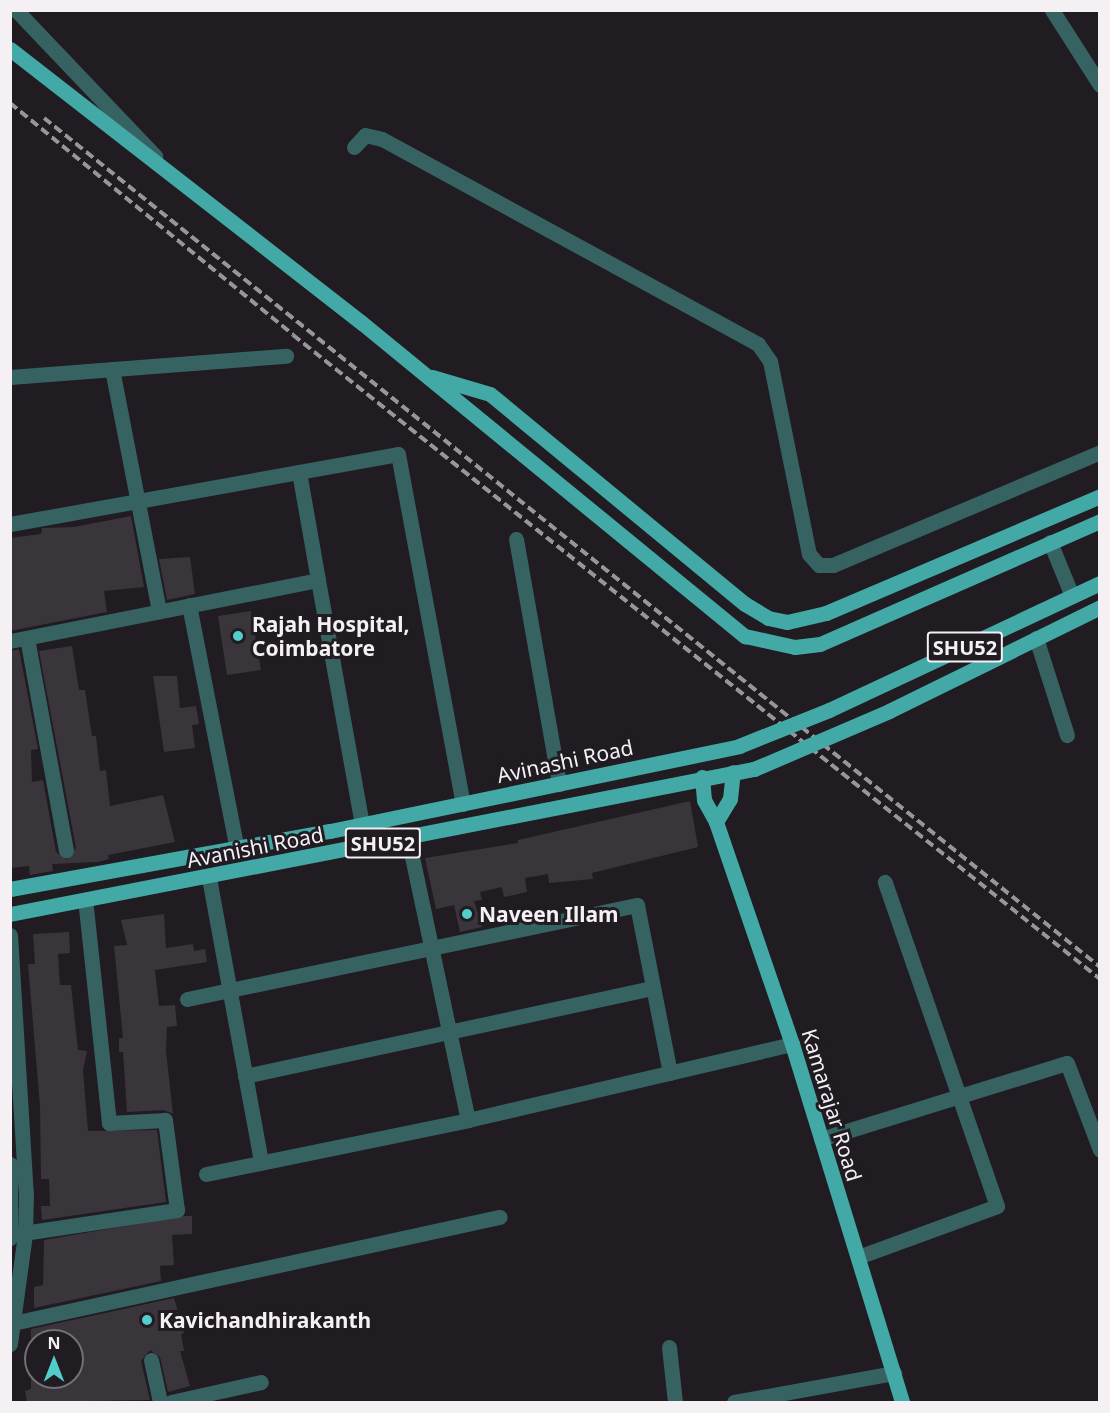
<!DOCTYPE html>
<style>
body{margin:0}
#map{position:relative;width:1110px;height:1413px;overflow:hidden;background:#211b22;font-family:"Noto Sans",sans-serif}
div>[style]{position:absolute}
[style*='--x']{left:calc(var(--x)*1px);top:calc(var(--y)*1px);width:calc(var(--w)*1px);rotate:calc(var(--a)*1deg)}
.building>*{inset:0;background:#3a343b}
.minor>*{height:15px;margin:-7.5px;padding:0 7.5px;transform-origin:7.5px;border-radius:7.5px;background:#366362}
.major>*{height:15px;margin:-7.5px;padding:0 7.5px;transform-origin:7.5px;border-radius:7.5px;background:#43a9a7}
.rail>*{height:4px;margin-top:-2px;transform-origin:0;background:repeating-linear-gradient(90deg,#9a959a 0 9px,transparent 0 13.5px)}
.major-bridge>*{height:15px;margin:-7.5px;padding:0 7.5px;transform-origin:7.5px;border-radius:7.5px;background:#43a9a7}
.dots>*{width:16px;height:16px;translate:-50% -50%;box-sizing:border-box;border:3px solid #211b22;border-radius:50%}
span{translate:-50% -50%;white-space:nowrap;text-align:center;line-height:1.15;-webkit-text-stroke:6px #211b22;paint-order:stroke}
.shield-label span{padding:2px 4px;background:#211b22;border:2px solid;border-radius:4px;-webkit-text-stroke-width:0}
.shield-label{font-size:20px;color:#f4f0f4;font-weight:700}
.poi-label{font-size:21px;color:#f4f0f4;font-weight:700}
.left{translate:0 -50%;text-align:left}
.street-label{font-size:21px;color:#f4f0f4}
.frame{position:absolute;inset:0;border:12px solid #f4f0f4;pointer-events:none}
.north{position:absolute;left:24px;top:1329px;width:60px;height:60px;box-sizing:border-box;background:#211b22;border:2px solid #757076;border-radius:50%;rotate:0deg;font-size:16px;font-weight:700;line-height:24px;text-align:center;color:#f4f0f4}
.north::after{content:'';display:block;margin:auto;width:21px;height:27px;background:#53cdca;clip-path:polygon(50% 0,100% 100%,50% 72%,0 100%)}
</style>
<div id="map">
<div class="building">
<div style="clip-path:polygon(131px 516px,144px 587px,104px 591px,107px 612px,10px 631px,10px 538px,41px 534px,42px 528px,74px 527px)"></div>
<div style="clip-path:polygon(190px 557px,195px 594px,167px 600px,159px 559px)"></div>
<div style="clip-path:polygon(251px 611px,261px 670px,227px 675px,218px 616px)"></div>
<div style="clip-path:polygon(72px 646px,79px 690px,85px 690px,92px 736px,96px 736px,100px 771px,106px 770px,110px 806px,163px 795px,175px 842px,108px 855px,109px 859px,98px 862px,52px 864px,53px 871px,30px 875px,29px 866px,10px 868px,10px 651px,19px 649px,38px 749px,31px 750px,32px 782px,43px 780px,56px 852px,67px 860px,76px 848px,39px 651px)"></div>
<div style="clip-path:polygon(153px 676px,177px 676px,180px 708px,196px 706px,199px 724px,192px 725px,195px 748px,164px 752px)"></div>
<div style="clip-path:polygon(690px 801px,698px 847px,592px 873px,593px 879px,549px 883px,548px 874px,525px 878px,527px 892px,504px 897px,502px 887px,480px 892px,482px 900px,474px 901px,482px 927px,460px 932px,454px 905px,436px 909px,425px 858px,518px 843px,518px 840px)"></div>
<div style="clip-path:polygon(164px 914px,166px 948px,193px 944px,194px 951px,205px 949px,207px 962px,155px 970px,159px 1006px,175px 1005px,177px 1026px,167px 1027px,166px 1051px,173px 1114px,164px 1110px,127px 1112px,123px 1052px,119px 1052px,119px 1038px,123px 1038px,114px 946px,127px 945px,121px 920px)"></div>
<div style="clip-path:polygon(69px 932px,70px 953px,58px 954px,60px 985px,71px 985px,78px 1050px,87px 1051px,83px 1070px,88px 1131px,157px 1130px,166px 1202px,42px 1220px,41px 1206px,50px 1206px,49px 1179px,41px 1179px,40px 1106px,28px 964px,35px 964px,33px 934px)"></div>
<div style="clip-path:polygon(184px 1216px,192px 1216px,192px 1234px,172px 1235px,174px 1265px,160px 1266px,161px 1281px,34px 1308px,34px 1287px,43px 1285px,44px 1240px)"></div>
<div style="clip-path:polygon(174px 1298px,184px 1333px,181px 1334px,184px 1351px,180px 1351px,190px 1386px,168px 1392px,160px 1357px,150px 1350px,141px 1361px,150px 1400px,27px 1402px,25px 1391px,31px 1389px,31px 1377px,72px 1377px,72px 1341px,31px 1341px,31px 1329px)"></div>
</div>
<div class="minor">
<div style="--x:16;--y:10;--w:202;--a:46.4"></div>
<div style="--x:1052;--y:10;--w:89;--a:57.4"></div>
<div style="--x:354;--y:147;--w:16;--a:-47"></div>
<div style="--x:365;--y:135;--w:17;--a:13"></div>
<div style="--x:382;--y:139;--w:428;--a:28.6"></div>
<div style="--x:758;--y:344;--w:21;--a:55"></div>
<div style="--x:770;--y:361;--w:197;--a:78.6"></div>
<div style="--x:809;--y:554;--w:15;--a:48"></div>
<div style="--x:819;--y:565;--w:14;--a:0"></div>
<div style="--x:833;--y:565;--w:290;--a:-22.9"></div>
<div style="--x:112;--y:369;--w:247;--a:79"></div>
<div style="--x:10;--y:377;--w:277;--a:-4.4"></div>
<div style="--x:299;--y:472;--w:110;--a:80"></div>
<div style="--x:10;--y:524;--w:394;--a:-10.2"></div>
<div style="--x:398;--y:454;--w:356;--a:79.5"></div>
<div style="--x:516;--y:539;--w:249;--a:80"></div>
<div style="--x:1050;--y:542;--w:58;--a:67.8"></div>
<div style="--x:189;--y:605;--w:249;--a:78.9"></div>
<div style="--x:27;--y:638;--w:216;--a:79.6"></div>
<div style="--x:1036;--y:638;--w:102;--a:72.3"></div>
<div style="--x:10;--y:641;--w:314;--a:-11.2"></div>
<div style="--x:318;--y:580;--w:249;--a:79.8"></div>
<div style="--x:408;--y:838;--w:288;--a:78"></div>
<div style="--x:209;--y:878;--w:289;--a:79.6"></div>
<div style="--x:10;--y:935;--w:258;--a:86.5"></div>
<div style="--x:26;--y:1193;--w:41;--a:91.4"></div>
<div style="--x:25;--y:1234;--w:111;--a:97.8"></div>
<div style="--x:187;--y:999;--w:460;--a:-11.8"></div>
<div style="--x:637;--y:905;--w:171;--a:78.9"></div>
<div style="--x:245;--y:1076;--w:417;--a:-12.2"></div>
<div style="--x:821;--y:1139;--w:257;--a:-17.2"></div>
<div style="--x:1067;--y:1063;--w:93;--a:69.2"></div>
<div style="--x:10;--y:1164;--w:74;--a:90"></div>
<div style="--x:206;--y:1174;--w:268;--a:-11.6"></div>
<div style="--x:468;--y:1120;--w:333;--a:-13.2"></div>
<div style="--x:10;--y:1235;--w:169;--a:-8.5"></div>
<div style="--x:177;--y:1210;--w:91;--a:-97.6"></div>
<div style="--x:165;--y:1120;--w:56;--a:176.9"></div>
<div style="--x:109;--y:1123;--w:224;--a:-96.1"></div>
<div style="--x:858;--y:1257;--w:148;--a:-20.1"></div>
<div style="--x:997;--y:1206;--w:343;--a:-109.1"></div>
<div style="--x:13;--y:1323;--w:498;--a:-12.3"></div>
<div style="--x:669;--y:1347;--w:55;--a:83.8"></div>
<div style="--x:151;--y:1360;--w:43;--a:77.9"></div>
<div style="--x:171;--y:1402;--w:92;--a:-12.5"></div>
<div style="--x:734;--y:1402;--w:163;--a:-10.3"></div>
</div>
<div class="major">
<div style="--x:10;--y:49;--w:446;--a:37.9"></div>
<div style="--x:362;--y:323;--w:495;--a:39.3"></div>
<div style="--x:745;--y:636;--w:51;--a:12.4"></div>
<div style="--x:795;--y:647;--w:25;--a:-7"></div>
<div style="--x:820;--y:644;--w:306;--a:-23.7"></div>
<div style="--x:432;--y:377;--w:60;--a:16.3"></div>
<div style="--x:490;--y:394;--w:330;--a:39.5"></div>
<div style="--x:745;--y:604;--w:27;--a:31"></div>
<div style="--x:768;--y:618;--w:19;--a:12"></div>
<div style="--x:787;--y:622;--w:40;--a:-13"></div>
<div style="--x:826;--y:613;--w:298;--a:-23.1"></div>
<div style="--x:829;--y:710;--w:299;--a:-25.1"></div>
<div style="--x:889;--y:711;--w:235;--a:-26.2"></div>
<div style="--x:702;--y:777;--w:23;--a:85"></div>
<div style="--x:704;--y:800;--w:25;--a:61"></div>
<div style="--x:716;--y:822;--w:235;--a:71.1"></div>
<div style="--x:792;--y:1044;--w:375;--a:72.9"></div>
<div style="--x:716;--y:822;--w:27;--a:-59"></div>
<div style="--x:730;--y:799;--w:27;--a:-84"></div>
<div style="--x:10;--y:889;--w:325;--a:-10.3"></div>
<div style="--x:330;--y:831;--w:418;--a:-11.7"></div>
<div style="--x:10;--y:914;--w:758;--a:-11.03"></div>
</div>
<div class="rail">
<div style="--x:10;--y:103;--w:366;--a:39.3"></div>
<div style="--x:293;--y:335;--w:1032;--a:38.59"></div>
<div style="--x:44;--y:118;--w:1355;--a:38.8"></div>
</div>
<div class="major-bridge">
<div style="--x:739;--y:746;--w:97;--a:-21.8"></div>
<div style="--x:754;--y:769;--w:147;--a:-23.2"></div>
</div>
<div class="dots">
<div style="left:238px;top:636px;background:#53cdca"></div>
<div style="left:467px;top:914px;background:#53cdca"></div>
<div style="left:147px;top:1320px;background:#53cdca"></div>
</div>
<div class="shield-label">
<span style="left:965px;top:647px">SHU52</span>
<span style="left:383px;top:843px">SHU52</span>
</div>
<div class="poi-label">
<span class="left" style="left:252px;top:636px">Rajah Hospital,<br>Coimbatore</span>
<span class="left" style="left:479px;top:914px">Naveen Illam</span>
<span class="left" style="left:159px;top:1320px">Kavichandhirakanth</span>
</div>
<div class="street-label">
<span style="left:565px;top:761px;rotate:-12deg">Avinashi Road</span>
<span style="left:255px;top:847px;rotate:-11deg">Avanishi Road</span>
<span style="left:832px;top:1105px;rotate:73deg">Kamarajar Road</span>
</div>
<div class="frame"></div>
<div class="north">N</div>
</div>
